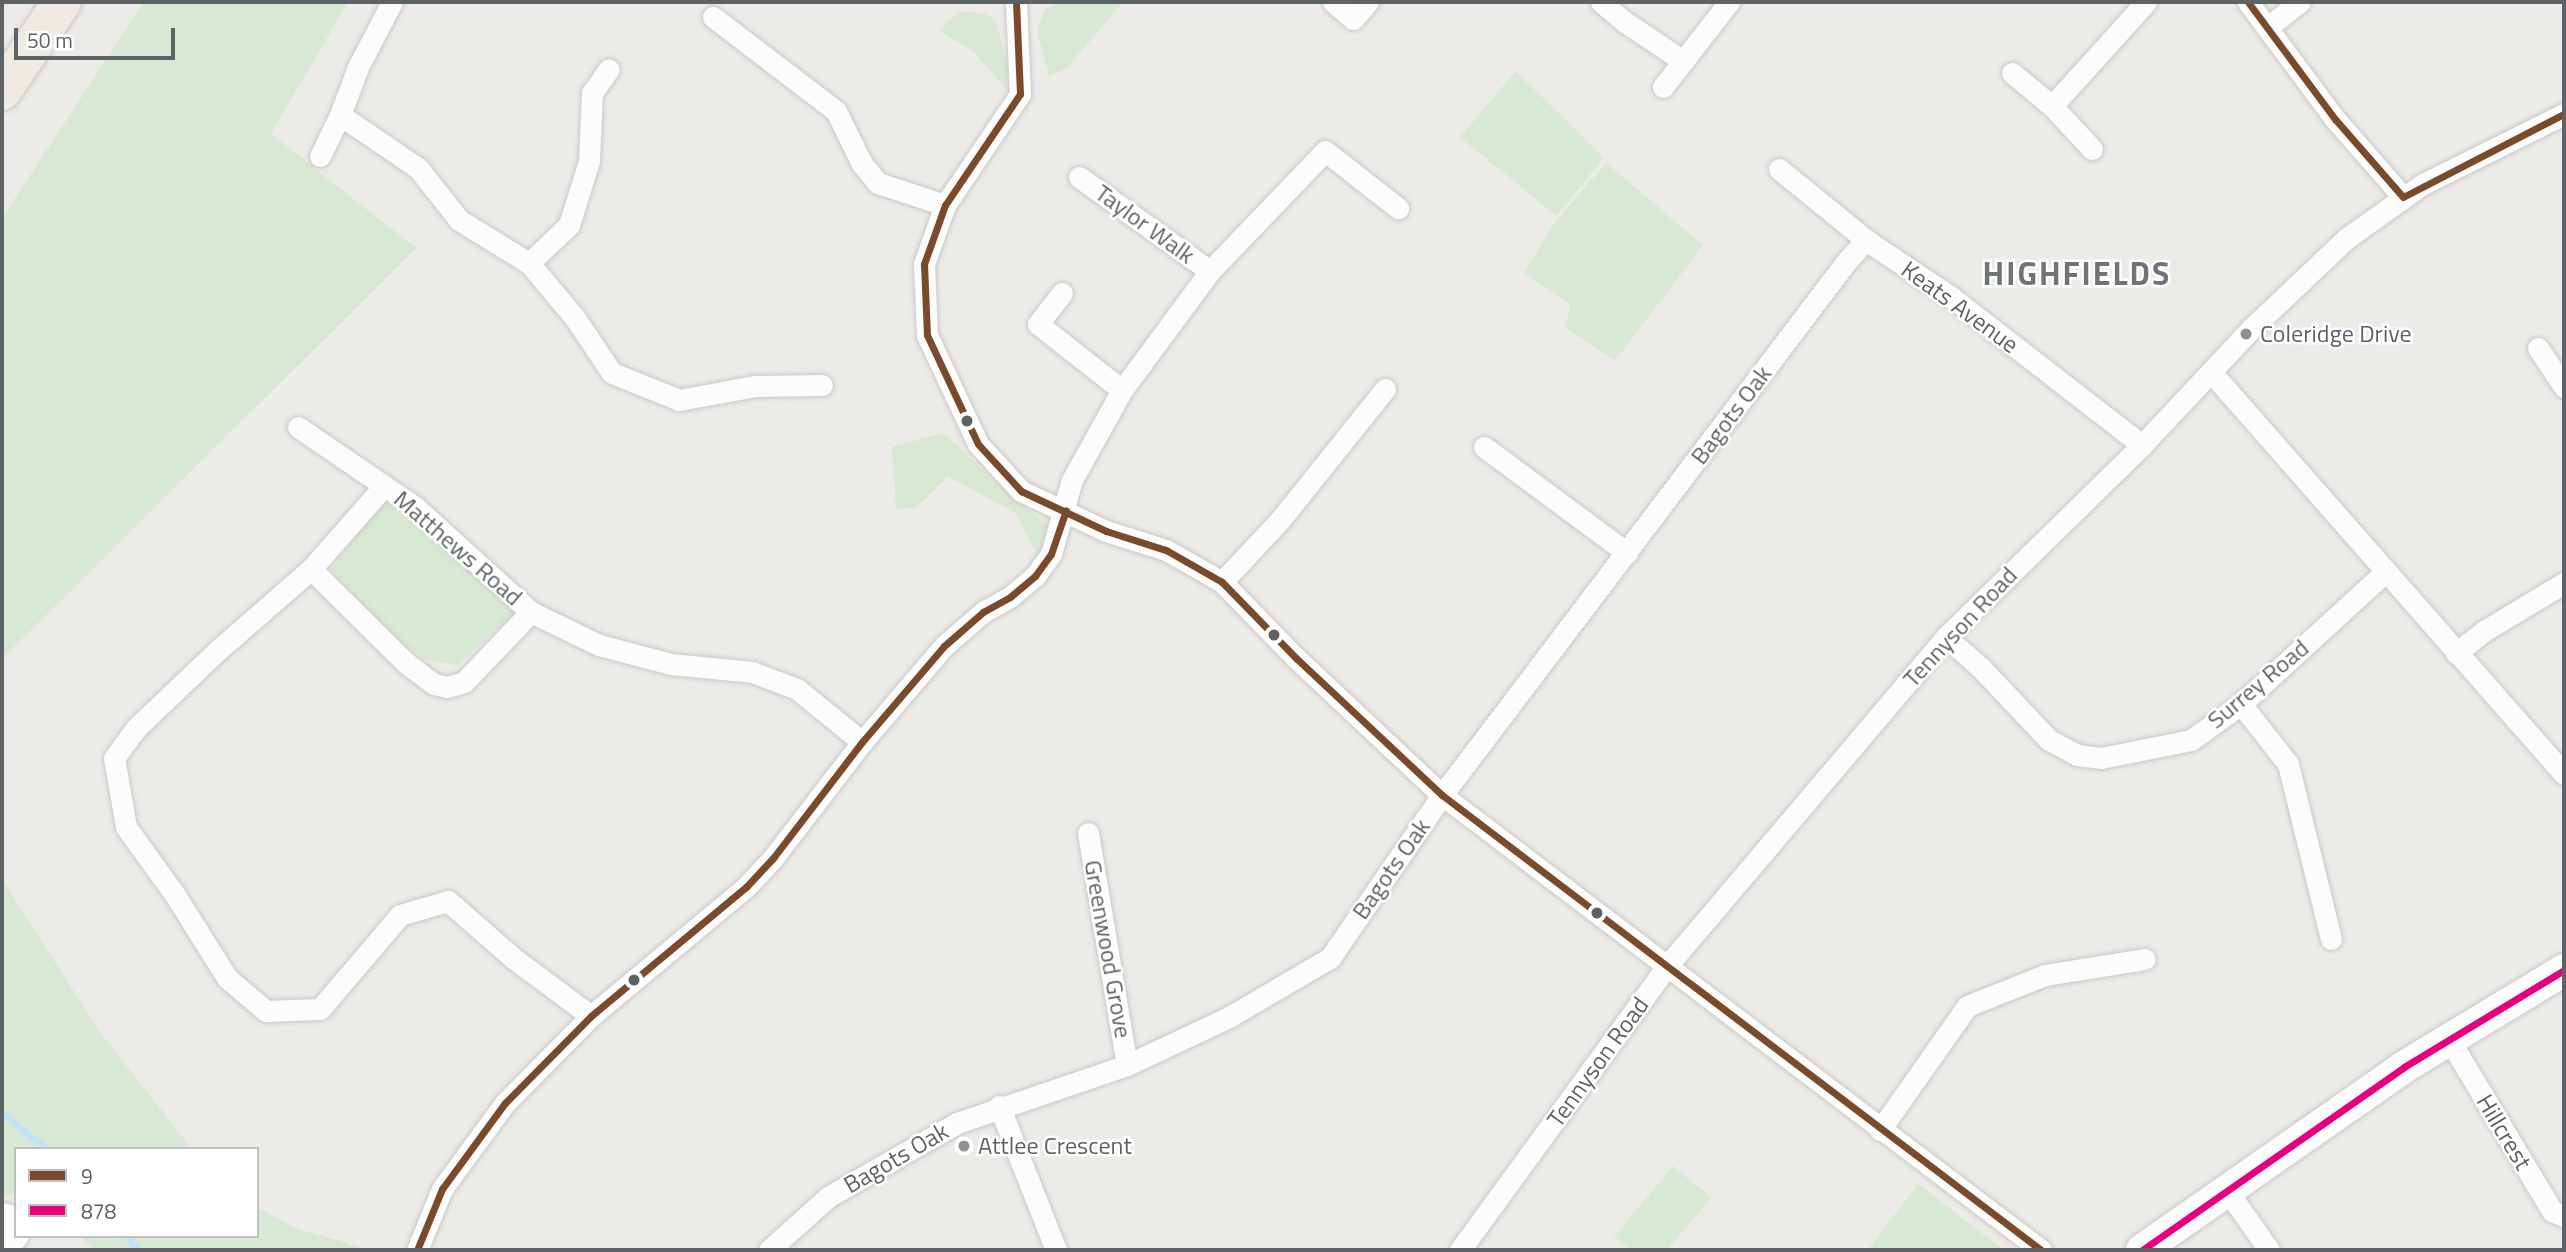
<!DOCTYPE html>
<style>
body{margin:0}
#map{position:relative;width:2566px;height:1252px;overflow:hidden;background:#edebe8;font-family:"Titillium Web",sans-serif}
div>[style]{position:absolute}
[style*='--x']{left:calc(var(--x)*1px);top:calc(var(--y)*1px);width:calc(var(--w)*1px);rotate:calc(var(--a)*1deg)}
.green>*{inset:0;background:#d9e8d4}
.stream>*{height:6px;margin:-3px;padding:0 3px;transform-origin:3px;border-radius:3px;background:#bde5f6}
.roads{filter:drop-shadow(0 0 2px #c9c9c8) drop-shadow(0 0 2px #c9c9c8)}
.street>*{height:21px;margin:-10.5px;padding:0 10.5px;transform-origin:10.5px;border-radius:10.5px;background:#fcfcfc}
.secondary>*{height:32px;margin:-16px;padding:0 16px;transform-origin:16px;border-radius:16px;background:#fcfcfc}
.highway>*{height:38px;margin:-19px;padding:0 19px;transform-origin:19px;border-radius:19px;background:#efeae2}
.bus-1>*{height:7px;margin:-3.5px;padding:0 3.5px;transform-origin:3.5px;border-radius:3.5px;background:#7a4b2a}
.bus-2>*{height:7px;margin:-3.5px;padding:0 3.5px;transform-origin:3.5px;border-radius:3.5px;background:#e5007d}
.dots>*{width:19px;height:19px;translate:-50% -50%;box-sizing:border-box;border:4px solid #fff;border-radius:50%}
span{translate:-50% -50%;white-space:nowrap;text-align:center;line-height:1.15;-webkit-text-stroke:5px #fff;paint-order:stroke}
.street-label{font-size:24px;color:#5d6265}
.poi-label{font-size:24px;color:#5d6265}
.left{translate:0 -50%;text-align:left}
.district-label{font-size:32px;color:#6e7477;font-weight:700;letter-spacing:2px}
.frame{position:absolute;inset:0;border:4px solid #5d6265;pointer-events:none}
.legend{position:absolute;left:14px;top:1147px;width:245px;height:91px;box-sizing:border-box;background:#fff;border:2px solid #bec0c1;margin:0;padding:9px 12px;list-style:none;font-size:21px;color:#5d6265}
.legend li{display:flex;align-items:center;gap:14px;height:35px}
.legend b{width:35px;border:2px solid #bec0c1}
.scale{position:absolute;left:14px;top:28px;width:161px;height:32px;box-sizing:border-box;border:4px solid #5d6265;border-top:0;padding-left:9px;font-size:21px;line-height:24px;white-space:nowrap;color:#5d6265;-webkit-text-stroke:5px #fff;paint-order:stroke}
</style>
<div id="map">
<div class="green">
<div style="clip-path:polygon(144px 2px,348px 2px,271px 134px,416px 248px,2px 659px,2px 218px)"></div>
<div style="clip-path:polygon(1060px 2px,1123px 2px,1067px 68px,1049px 76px,1037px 30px,1045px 9px)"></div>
<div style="clip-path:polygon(959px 12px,983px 13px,995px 19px,1008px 66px,1007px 90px,973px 51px,938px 30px)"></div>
<div style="clip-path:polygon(1516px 71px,1604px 158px,1556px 216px,1460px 137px)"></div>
<div style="clip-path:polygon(1606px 163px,1703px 245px,1615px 361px,1565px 328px,1570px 305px,1524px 273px,1552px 226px)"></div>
<div style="clip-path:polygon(943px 433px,1010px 495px,1055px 531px,1040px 561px,1016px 513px,947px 476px,916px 508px,896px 509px,892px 447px)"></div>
<div style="clip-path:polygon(384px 497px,518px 610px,458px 665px,426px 660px,401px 644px,331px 570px)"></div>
<div style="clip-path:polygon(2px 879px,100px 1032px,192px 1149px,16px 1149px,16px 1194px,2px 1196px)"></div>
<div style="clip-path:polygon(1673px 1166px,1711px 1198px,1667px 1250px,1630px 1250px,1614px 1237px)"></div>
<div style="clip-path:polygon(1918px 1184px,2004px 1250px,1868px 1250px)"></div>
<div style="clip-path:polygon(257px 1207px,295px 1228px,371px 1250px,93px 1250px,80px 1236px,257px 1236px)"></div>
</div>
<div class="stream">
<div style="--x:2;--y:1113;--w:58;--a:38.7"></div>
<div style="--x:126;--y:1236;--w:18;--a:49"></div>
</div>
<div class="roads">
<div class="street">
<div style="--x:1016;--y:2;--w:92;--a:87.5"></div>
<div style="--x:1020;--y:94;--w:134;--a:124"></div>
<div style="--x:945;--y:205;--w:63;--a:109.6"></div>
<div style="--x:924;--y:264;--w:71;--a:87.6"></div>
<div style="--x:927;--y:335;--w:120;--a:64.9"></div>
<div style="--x:978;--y:444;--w:64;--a:47.5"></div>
<div style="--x:1021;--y:491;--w:94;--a:25.2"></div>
<div style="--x:1106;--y:531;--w:63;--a:17.6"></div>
<div style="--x:1166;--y:550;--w:64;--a:29.7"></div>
<div style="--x:1222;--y:582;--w:106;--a:45.8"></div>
<div style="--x:1296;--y:658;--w:200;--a:43.2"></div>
<div style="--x:1442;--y:795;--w:752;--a:37.22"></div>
<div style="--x:1333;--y:2;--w:26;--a:40"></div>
<div style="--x:1353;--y:19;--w:23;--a:-49"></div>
<div style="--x:1601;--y:2;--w:31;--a:40"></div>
<div style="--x:1625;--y:22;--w:70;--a:33.9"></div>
<div style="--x:2248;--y:2;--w:146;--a:53.4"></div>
<div style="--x:2335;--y:119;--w:103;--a:48.9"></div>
<div style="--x:713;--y:17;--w:155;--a:37.4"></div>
<div style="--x:836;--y:111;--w:59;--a:63.9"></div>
<div style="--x:862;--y:164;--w:25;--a:50"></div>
<div style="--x:878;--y:183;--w:71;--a:18.2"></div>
<div style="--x:2269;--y:26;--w:39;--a:-38"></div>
<div style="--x:2012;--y:73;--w:52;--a:39.5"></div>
<div style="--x:1663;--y:87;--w:108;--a:-52.2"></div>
<div style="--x:340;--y:115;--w:94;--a:34.2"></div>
<div style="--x:418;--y:168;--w:66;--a:51.7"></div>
<div style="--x:459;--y:220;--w:82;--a:31.6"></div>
<div style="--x:529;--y:263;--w:72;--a:50.1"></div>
<div style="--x:575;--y:318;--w:66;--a:56.1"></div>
<div style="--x:612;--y:373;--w:72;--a:21.9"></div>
<div style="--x:679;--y:400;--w:77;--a:-10.4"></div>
<div style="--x:755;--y:386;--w:67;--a:-0.9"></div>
<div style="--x:2092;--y:149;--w:59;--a:-132.9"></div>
<div style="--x:2052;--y:106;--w:140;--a:-47.9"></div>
<div style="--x:320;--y:156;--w:46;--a:-64"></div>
<div style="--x:340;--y:115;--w:51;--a:-69.4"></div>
<div style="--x:358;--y:67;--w:73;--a:-62.4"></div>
<div style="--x:1779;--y:169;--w:112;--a:39.2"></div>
<div style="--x:1866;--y:240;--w:102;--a:33.8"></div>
<div style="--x:1951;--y:297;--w:242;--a:37.8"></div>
<div style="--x:1079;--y:177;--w:161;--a:35.7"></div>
<div style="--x:529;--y:263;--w:55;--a:-43.5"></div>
<div style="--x:569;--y:225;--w:67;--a:-72.6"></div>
<div style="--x:589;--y:161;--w:68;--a:-87.5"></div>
<div style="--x:592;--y:93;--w:29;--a:-55"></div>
<div style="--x:1062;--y:293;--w:39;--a:128"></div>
<div style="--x:1038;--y:324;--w:107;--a:38.2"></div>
<div style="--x:2538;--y:348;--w:47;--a:56.3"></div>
<div style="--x:2211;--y:372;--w:535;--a:48.71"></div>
<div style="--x:298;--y:427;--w:140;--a:34.3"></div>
<div style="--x:414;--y:506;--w:158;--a:42.2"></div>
<div style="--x:531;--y:612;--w:76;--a:25.9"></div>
<div style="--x:599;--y:645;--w:74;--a:14.8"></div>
<div style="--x:671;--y:664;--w:81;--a:5.6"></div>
<div style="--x:752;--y:672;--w:48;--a:20.7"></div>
<div style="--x:797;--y:689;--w:84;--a:39.2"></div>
<div style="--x:1484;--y:447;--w:178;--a:36.5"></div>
<div style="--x:384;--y:486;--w:111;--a:131.3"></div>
<div style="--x:311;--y:569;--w:134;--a:44.7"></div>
<div style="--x:406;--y:663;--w:35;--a:37"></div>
<div style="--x:434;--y:684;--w:13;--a:13"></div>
<div style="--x:447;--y:687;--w:18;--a:-16"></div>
<div style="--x:464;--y:682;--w:97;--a:-46.3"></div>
<div style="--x:311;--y:569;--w:123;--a:138.9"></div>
<div style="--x:218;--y:650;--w:113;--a:136.4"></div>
<div style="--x:136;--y:728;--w:37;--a:126"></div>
<div style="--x:114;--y:758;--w:70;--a:80.1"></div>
<div style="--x:126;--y:827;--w:84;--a:54.2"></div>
<div style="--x:175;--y:895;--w:98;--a:57.9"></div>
<div style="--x:227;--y:978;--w:51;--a:40.2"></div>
<div style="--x:266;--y:1011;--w:54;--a:-2.1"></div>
<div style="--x:320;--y:1009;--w:123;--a:-49.6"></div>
<div style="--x:400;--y:915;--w:50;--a:-16.3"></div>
<div style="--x:448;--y:901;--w:86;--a:41.2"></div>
<div style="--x:513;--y:958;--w:97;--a:36.6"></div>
<div style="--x:1222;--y:582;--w:85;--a:-46.9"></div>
<div style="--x:1280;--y:520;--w:168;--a:-51.3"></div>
<div style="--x:1946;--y:637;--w:47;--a:41.5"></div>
<div style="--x:1981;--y:668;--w:99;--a:46.6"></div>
<div style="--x:2049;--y:740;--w:32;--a:28"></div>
<div style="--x:2077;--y:755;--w:24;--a:7"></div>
<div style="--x:2101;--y:758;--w:92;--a:-11.3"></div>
<div style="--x:2191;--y:740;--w:62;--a:-35.8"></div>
<div style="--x:2241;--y:704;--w:197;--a:-42.5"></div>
<div style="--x:2456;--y:653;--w:36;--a:-38"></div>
<div style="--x:2484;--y:631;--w:93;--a:-31"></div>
<div style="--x:2241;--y:704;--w:76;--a:51.9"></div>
<div style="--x:2288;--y:764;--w:180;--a:76.2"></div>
<div style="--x:1088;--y:833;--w:235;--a:80.5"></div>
<div style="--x:2450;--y:1041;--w:198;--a:59"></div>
<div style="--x:2552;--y:1211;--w:13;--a:23"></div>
<div style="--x:999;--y:1106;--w:155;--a:68.4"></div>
<div style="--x:1880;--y:1130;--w:151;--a:-54.9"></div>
<div style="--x:1967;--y:1006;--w:84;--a:-21.7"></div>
<div style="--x:2045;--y:975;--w:101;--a:-9.1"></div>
<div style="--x:2226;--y:1189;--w:75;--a:54.8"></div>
<div style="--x:2;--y:1213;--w:5;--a:11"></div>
<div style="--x:7;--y:1214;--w:13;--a:48"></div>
<div style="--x:2;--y:1230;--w:16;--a:50"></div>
<div style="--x:12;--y:1242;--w:8;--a:-45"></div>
<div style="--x:417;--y:1250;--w:66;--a:-67.7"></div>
<div style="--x:442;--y:1189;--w:107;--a:-53.8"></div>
<div style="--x:505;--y:1103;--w:122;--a:-45.3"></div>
<div style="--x:591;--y:1016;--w:202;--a:-39.8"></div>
<div style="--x:746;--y:887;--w:40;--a:-47"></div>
<div style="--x:773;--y:858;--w:146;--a:-52.5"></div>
<div style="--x:862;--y:742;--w:126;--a:-49.5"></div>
<div style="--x:944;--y:646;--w:52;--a:-41.1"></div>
<div style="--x:983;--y:612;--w:31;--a:-29"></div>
<div style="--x:1010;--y:597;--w:33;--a:-40"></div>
<div style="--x:1035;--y:576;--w:27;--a:-54"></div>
<div style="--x:1051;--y:554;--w:77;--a:-74.2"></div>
<div style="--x:1072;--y:480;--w:103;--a:-60.9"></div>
<div style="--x:1122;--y:390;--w:148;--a:-53.5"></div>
<div style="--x:1210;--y:271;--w:166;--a:-46.2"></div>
<div style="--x:1325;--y:151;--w:93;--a:38"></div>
<div style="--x:769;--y:1250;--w:79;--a:-41.9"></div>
<div style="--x:828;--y:1197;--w:149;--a:-29.8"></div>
<div style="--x:957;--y:1123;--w:180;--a:-18.8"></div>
<div style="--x:1127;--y:1065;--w:113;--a:-25.2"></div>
<div style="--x:1229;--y:1017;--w:117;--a:-30.3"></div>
<div style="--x:1330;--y:958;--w:198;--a:-55.5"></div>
<div style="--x:1442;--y:795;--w:669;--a:-52.84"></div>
<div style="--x:1846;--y:262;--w:30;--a:-48"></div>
<div style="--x:1460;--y:1250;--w:351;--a:-53.9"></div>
<div style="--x:1667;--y:966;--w:431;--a:-49.7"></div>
<div style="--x:1946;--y:637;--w:274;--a:-44.4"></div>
<div style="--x:2142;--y:445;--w:161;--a:-46.8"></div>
<div style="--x:2252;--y:328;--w:131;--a:-43.5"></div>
<div style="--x:2347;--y:238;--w:93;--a:-35.4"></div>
<div style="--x:2423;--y:184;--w:157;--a:-26.4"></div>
</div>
<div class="secondary">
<div style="--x:2142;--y:1250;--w:320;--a:-34.9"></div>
<div style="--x:2404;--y:1067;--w:187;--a:-31.2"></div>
</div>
<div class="highway">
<div style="--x:2;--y:91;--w:107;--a:-56"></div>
</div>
</div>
<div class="bus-1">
<div style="--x:1016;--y:2;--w:92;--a:87.5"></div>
<div style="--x:1020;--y:94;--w:134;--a:124"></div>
<div style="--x:945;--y:205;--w:63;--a:109.6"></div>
<div style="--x:924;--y:264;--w:71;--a:87.6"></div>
<div style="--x:927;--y:335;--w:120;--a:64.9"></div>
<div style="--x:978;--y:444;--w:64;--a:47.5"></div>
<div style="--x:1021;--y:491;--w:94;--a:25.2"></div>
<div style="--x:1106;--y:531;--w:63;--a:17.6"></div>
<div style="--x:1166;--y:550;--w:64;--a:29.7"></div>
<div style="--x:1222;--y:582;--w:106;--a:45.8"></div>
<div style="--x:1296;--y:658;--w:200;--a:43.2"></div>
<div style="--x:1442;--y:795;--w:752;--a:37.22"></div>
<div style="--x:2248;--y:2;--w:146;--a:53.4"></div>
<div style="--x:2335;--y:119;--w:103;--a:48.9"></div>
<div style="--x:2403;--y:197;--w:181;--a:-27.3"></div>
<div style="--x:417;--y:1250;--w:66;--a:-67.7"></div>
<div style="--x:442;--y:1189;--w:107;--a:-53.8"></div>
<div style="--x:505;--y:1103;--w:122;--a:-45.3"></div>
<div style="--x:591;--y:1016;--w:202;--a:-39.8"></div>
<div style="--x:746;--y:887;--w:40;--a:-47"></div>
<div style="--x:773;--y:858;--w:146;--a:-52.5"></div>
<div style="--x:862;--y:742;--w:126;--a:-49.5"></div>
<div style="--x:944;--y:646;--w:52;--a:-41.1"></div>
<div style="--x:983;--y:612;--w:31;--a:-29"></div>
<div style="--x:1010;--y:597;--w:33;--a:-40"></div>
<div style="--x:1035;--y:576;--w:27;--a:-54"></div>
<div style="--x:1051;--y:554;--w:46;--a:-71.2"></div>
</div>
<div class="bus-2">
<div style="--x:2142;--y:1250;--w:320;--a:-34.9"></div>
<div style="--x:2404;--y:1067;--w:187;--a:-31.2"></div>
</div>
<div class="dots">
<div style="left:2246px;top:334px;background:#8f9293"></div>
<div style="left:967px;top:421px;background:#5d6265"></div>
<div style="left:1274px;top:635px;background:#5d6265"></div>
<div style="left:1597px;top:913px;background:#5d6265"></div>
<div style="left:634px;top:980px;background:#5d6265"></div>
<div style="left:964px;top:1146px;background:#8f9293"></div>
</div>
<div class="street-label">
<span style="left:1145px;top:224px;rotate:36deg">Taylor Walk</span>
<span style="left:1960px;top:307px;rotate:36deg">Keats Avenue</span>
<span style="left:1731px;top:415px;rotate:-53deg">Bagots Oak</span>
<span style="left:458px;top:548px;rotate:41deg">Matthews Road</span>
<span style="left:1960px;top:627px;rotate:-47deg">Tennyson Road</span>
<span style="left:2258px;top:684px;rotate:-40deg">Surrey Road</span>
<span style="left:1391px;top:869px;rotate:-55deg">Bagots Oak</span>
<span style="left:1108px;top:949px;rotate:80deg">Greenwood Grove</span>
<span style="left:1598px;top:1062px;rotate:-54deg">Tennyson Road</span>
<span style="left:2504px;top:1132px;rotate:59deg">Hillcrest</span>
<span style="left:896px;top:1158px;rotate:-30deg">Bagots Oak</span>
</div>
<div class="poi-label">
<span class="left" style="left:2260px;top:334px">Coleridge Drive</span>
<span class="left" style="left:978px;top:1146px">Attlee Crescent</span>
</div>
<div class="district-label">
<span style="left:2077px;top:273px">HIGHFIELDS</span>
</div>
<div class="frame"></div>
<ul class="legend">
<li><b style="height:9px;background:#7a4b2a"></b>9</li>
<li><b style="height:9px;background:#e5007d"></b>878</li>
</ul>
<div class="scale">50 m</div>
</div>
